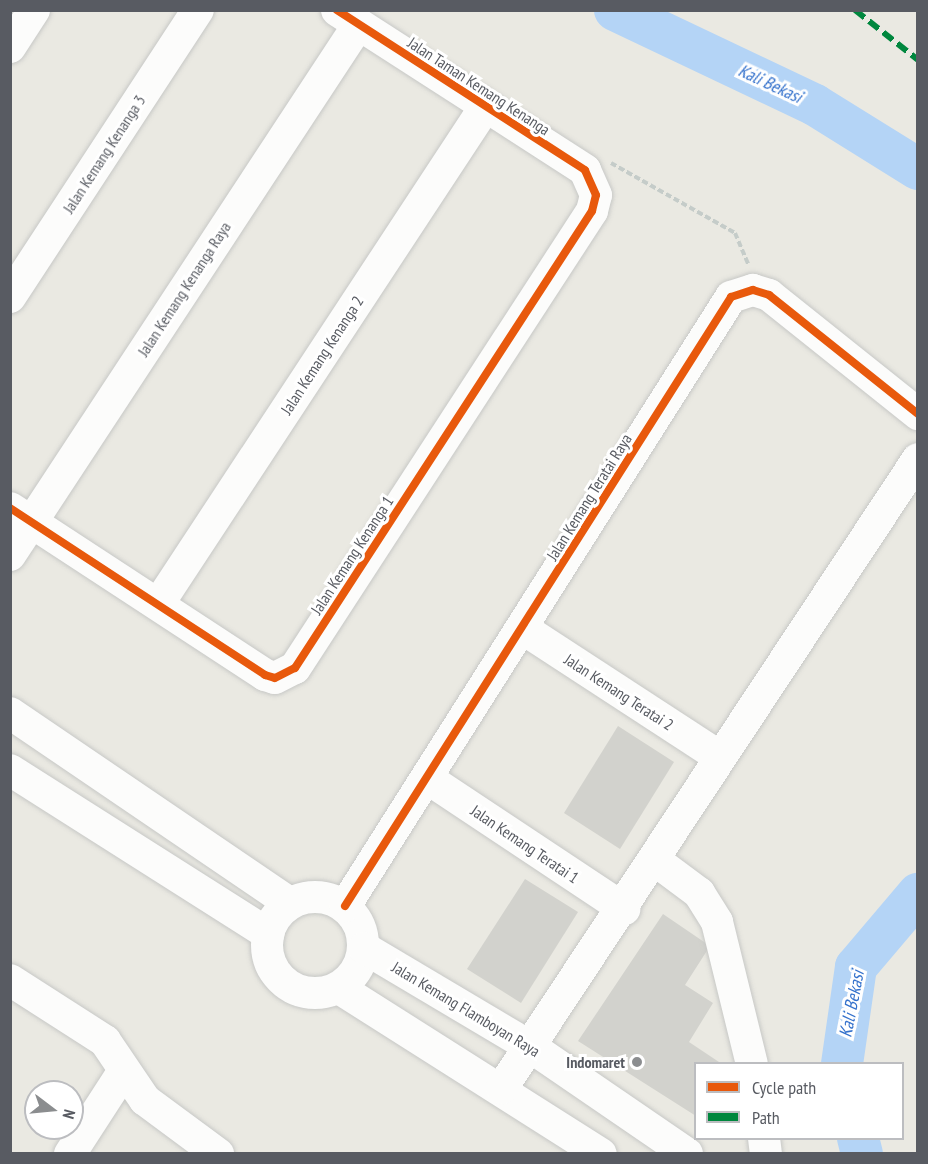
<!DOCTYPE html>
<style>
body{margin:0}
#map{position:relative;width:928px;height:1164px;overflow:hidden;background:#eae9e2;font-family:"PT Sans Narrow",sans-serif}
div>[style]{position:absolute}
[style*='--x']{left:calc(var(--x)*1px);top:calc(var(--y)*1px);width:calc(var(--w)*1px);rotate:calc(var(--a)*1deg)}
.river>*{height:42px;margin:-21px;padding:0 21px;transform-origin:21px;border-radius:21px;background:#b4d4f6}
.building>*{inset:0;background:#d2d2cd}
.path>*{height:4px;margin-top:-2px;transform-origin:0;background:repeating-linear-gradient(90deg,#c5ccc9 0 6px,transparent 0 9px)}
.roads{filter:drop-shadow(0 0 2px #c7c8c6) drop-shadow(0 0 2px #c7c8c6)}
.minor>*{height:32px;margin:-16px;padding:0 16px;transform-origin:16px;border-radius:16px;background:#fcfcfb}
.minor>.ring{margin:-16px;padding:0;box-sizing:content-box;background:none;border:32px solid #fcfcfb;border-radius:50%}
.quiet>*{height:6px;margin-top:-3px;transform-origin:0;background:repeating-linear-gradient(90deg,#00873e 0 12px,transparent 0 18px)}
.cycleway>*{height:8px;margin:-4px;padding:0 4px;transform-origin:4px;border-radius:4px;background:#e8590c}
.dots>*{width:16px;height:16px;translate:-50% -50%;box-sizing:border-box;border:3px solid #fff;border-radius:50%}
span{translate:-50% -50%;white-space:nowrap;text-align:center;line-height:1.15;-webkit-text-stroke:6px #fff;paint-order:stroke}
.street-label{font-size:16px;color:#585b62}
.poi-label{font-size:16px;color:#585b62;font-weight:700}
.right{translate:-100% -50%;text-align:right}
.water-label{font-size:18px;color:#3572cc;font-style:italic}
.frame{position:absolute;inset:0;border:12px solid #585b62;pointer-events:none}
.legend{position:absolute;left:694px;top:1062px;width:210px;height:78px;box-sizing:border-box;background:#fff;border:2px solid #bcbdc0;margin:0;padding:8px 10px;list-style:none;font-size:18px;color:#585b62}
.legend li{display:flex;align-items:center;gap:12px;height:30px}
.legend b{width:30px;border:2px solid #bcbdc0}
.north{position:absolute;left:24px;top:1080px;width:60px;height:60px;box-sizing:border-box;background:#fff;border:2px solid #bcbdc0;border-radius:50%;rotate:106deg;font-size:16px;font-weight:700;line-height:24px;text-align:center;color:#585b62}
.north::after{content:'';display:block;margin:auto;width:21px;height:27px;background:#8b8d8f;clip-path:polygon(50% 0,100% 100%,50% 72%,0 100%)}
</style>
<div id="map">
<div class="river">
<div style="--x:615;--y:10;--w:221;--a:25.4"></div>
<div style="--x:815;--y:105;--w:121;--a:31.9"></div>
<div style="--x:842;--y:1064;--w:98;--a:-81.8"></div>
<div style="--x:856;--y:967;--w:96;--a:-49.7"></div>
<div style="--x:858;--y:1138;--w:16;--a:76"></div>
</div>
<div class="building">
<div style="clip-path:polygon(618px 726px,674px 762px,620px 849px,564px 813px)"></div>
<div style="clip-path:polygon(525px 879px,578px 912px,521px 1003px,467px 969px)"></div>
<div style="clip-path:polygon(663px 914px,710px 946px,685px 985px,713px 1003px,689px 1042px,722px 1064px,696px 1064px,696px 1116px,578px 1041px)"></div>
</div>
<div class="path">
<div style="--x:611;--y:163;--w:142;--a:29.4"></div>
<div style="--x:735;--y:233;--w:34;--a:67"></div>
</div>
<div class="roads">
<div class="minor">
<div style="--x:10;--y:47;--w:44;--a:-57"></div>
<div style="--x:10;--y:297;--w:343;--a:-56.8"></div>
<div style="--x:10;--y:508;--w:305;--a:33.2"></div>
<div style="--x:265;--y:675;--w:10;--a:17"></div>
<div style="--x:275;--y:678;--w:22;--a:-27"></div>
<div style="--x:295;--y:668;--w:545;--a:-56.98"></div>
<div style="--x:592;--y:211;--w:16;--a:-76"></div>
<div style="--x:596;--y:195;--w:27;--a:-114"></div>
<div style="--x:585;--y:170;--w:295;--a:-147.2"></div>
<div style="--x:10;--y:555;--w:635;--a:-56.69"></div>
<div style="--x:159;--y:603;--w:594;--a:-56.68"></div>
<div style="--x:522;--y:628;--w:233;--a:33.1"></div>
<div style="--x:10;--y:713;--w:338;--a:34.2"></div>
<div style="--x:10;--y:770;--w:306;--a:32.4"></div>
<div style="--x:427;--y:778;--w:237;--a:33.6"></div>
<div style="--x:656;--y:861;--w:54;--a:36.7"></div>
<div style="--x:699;--y:893;--w:34;--a:58"></div>
<div style="--x:717;--y:922;--w:146;--a:76.2"></div>
<div class="ring" style="left:267px;top:897px;width:64px;height:64px"></div>
<div style="--x:345;--y:906;--w:721;--a:-57.63"></div>
<div style="--x:731;--y:297;--w:23;--a:-18"></div>
<div style="--x:753;--y:290;--w:17;--a:17"></div>
<div style="--x:769;--y:295;--w:191;--a:38.6"></div>
<div style="--x:364;--y:948;--w:194;--a:30.7"></div>
<div style="--x:531;--y:1047;--w:189;--a:34.4"></div>
<div style="--x:10;--y:980;--w:113;--a:32.7"></div>
<div style="--x:105;--y:1041;--w:71;--a:55.9"></div>
<div style="--x:145;--y:1100;--w:91;--a:36.5"></div>
<div style="--x:339;--y:988;--w:310;--a:32.4"></div>
<div style="--x:502;--y:1088;--w:754;--a:-56.52"></div>
<div style="--x:764;--y:1138;--w:16;--a:83"></div>
<div style="--x:70;--y:1154;--w:98;--a:-57.1"></div>
</div>
</div>
<div class="quiet">
<div style="--x:855;--y:10;--w:80;--a:38.4"></div>
</div>
<div class="cycleway">
<div style="--x:10;--y:508;--w:305;--a:33.2"></div>
<div style="--x:265;--y:675;--w:10;--a:17"></div>
<div style="--x:275;--y:678;--w:22;--a:-27"></div>
<div style="--x:295;--y:668;--w:545;--a:-56.98"></div>
<div style="--x:592;--y:211;--w:16;--a:-76"></div>
<div style="--x:596;--y:195;--w:27;--a:-114"></div>
<div style="--x:585;--y:170;--w:295;--a:-147.2"></div>
<div style="--x:345;--y:906;--w:721;--a:-57.63"></div>
<div style="--x:731;--y:297;--w:23;--a:-18"></div>
<div style="--x:753;--y:290;--w:17;--a:17"></div>
<div style="--x:769;--y:295;--w:191;--a:38.6"></div>
</div>
<div class="dots">
<div style="left:637px;top:1062px;background:#8b8d8f"></div>
</div>
<div class="street-label">
<span style="left:479px;top:86px;rotate:33deg">Jalan Taman Kemang Kenanga</span>
<span style="left:104px;top:154px;rotate:-57deg">Jalan Kemang Kenanga 3</span>
<span style="left:184px;top:289px;rotate:-57deg">Jalan Kemang Kenanga Raya</span>
<span style="left:322px;top:355px;rotate:-57deg">Jalan Kemang Kenanga 2</span>
<span style="left:589px;top:497px;rotate:-58deg">Jalan Kemang Teratai Raya</span>
<span style="left:352px;top:555px;rotate:-57deg">Jalan Kemang Kenanga 1</span>
<span style="left:619px;top:692px;rotate:33deg">Jalan Kemang Teratai 2</span>
<span style="left:525px;top:844px;rotate:34deg">Jalan Kemang Teratai 1</span>
<span style="left:466px;top:1009px;rotate:31deg">Jalan Kemang Flamboyan Raya</span>
</div>
<div class="poi-label">
<span class="right" style="left:625px;top:1062px">Indomaret</span>
</div>
<div class="water-label">
<span style="left:770px;top:84px;rotate:25deg">Kali Bekasi</span>
<span style="left:852px;top:1004px;rotate:-79deg">Kali Bekasi</span>
</div>
<div class="frame"></div>
<ul class="legend">
<li><b style="height:8px;background:#e8590c"></b>Cycle path</li>
<li><b style="height:8px;background:#00873e"></b>Path</li>
</ul>
<div class="north">N</div>
</div>
